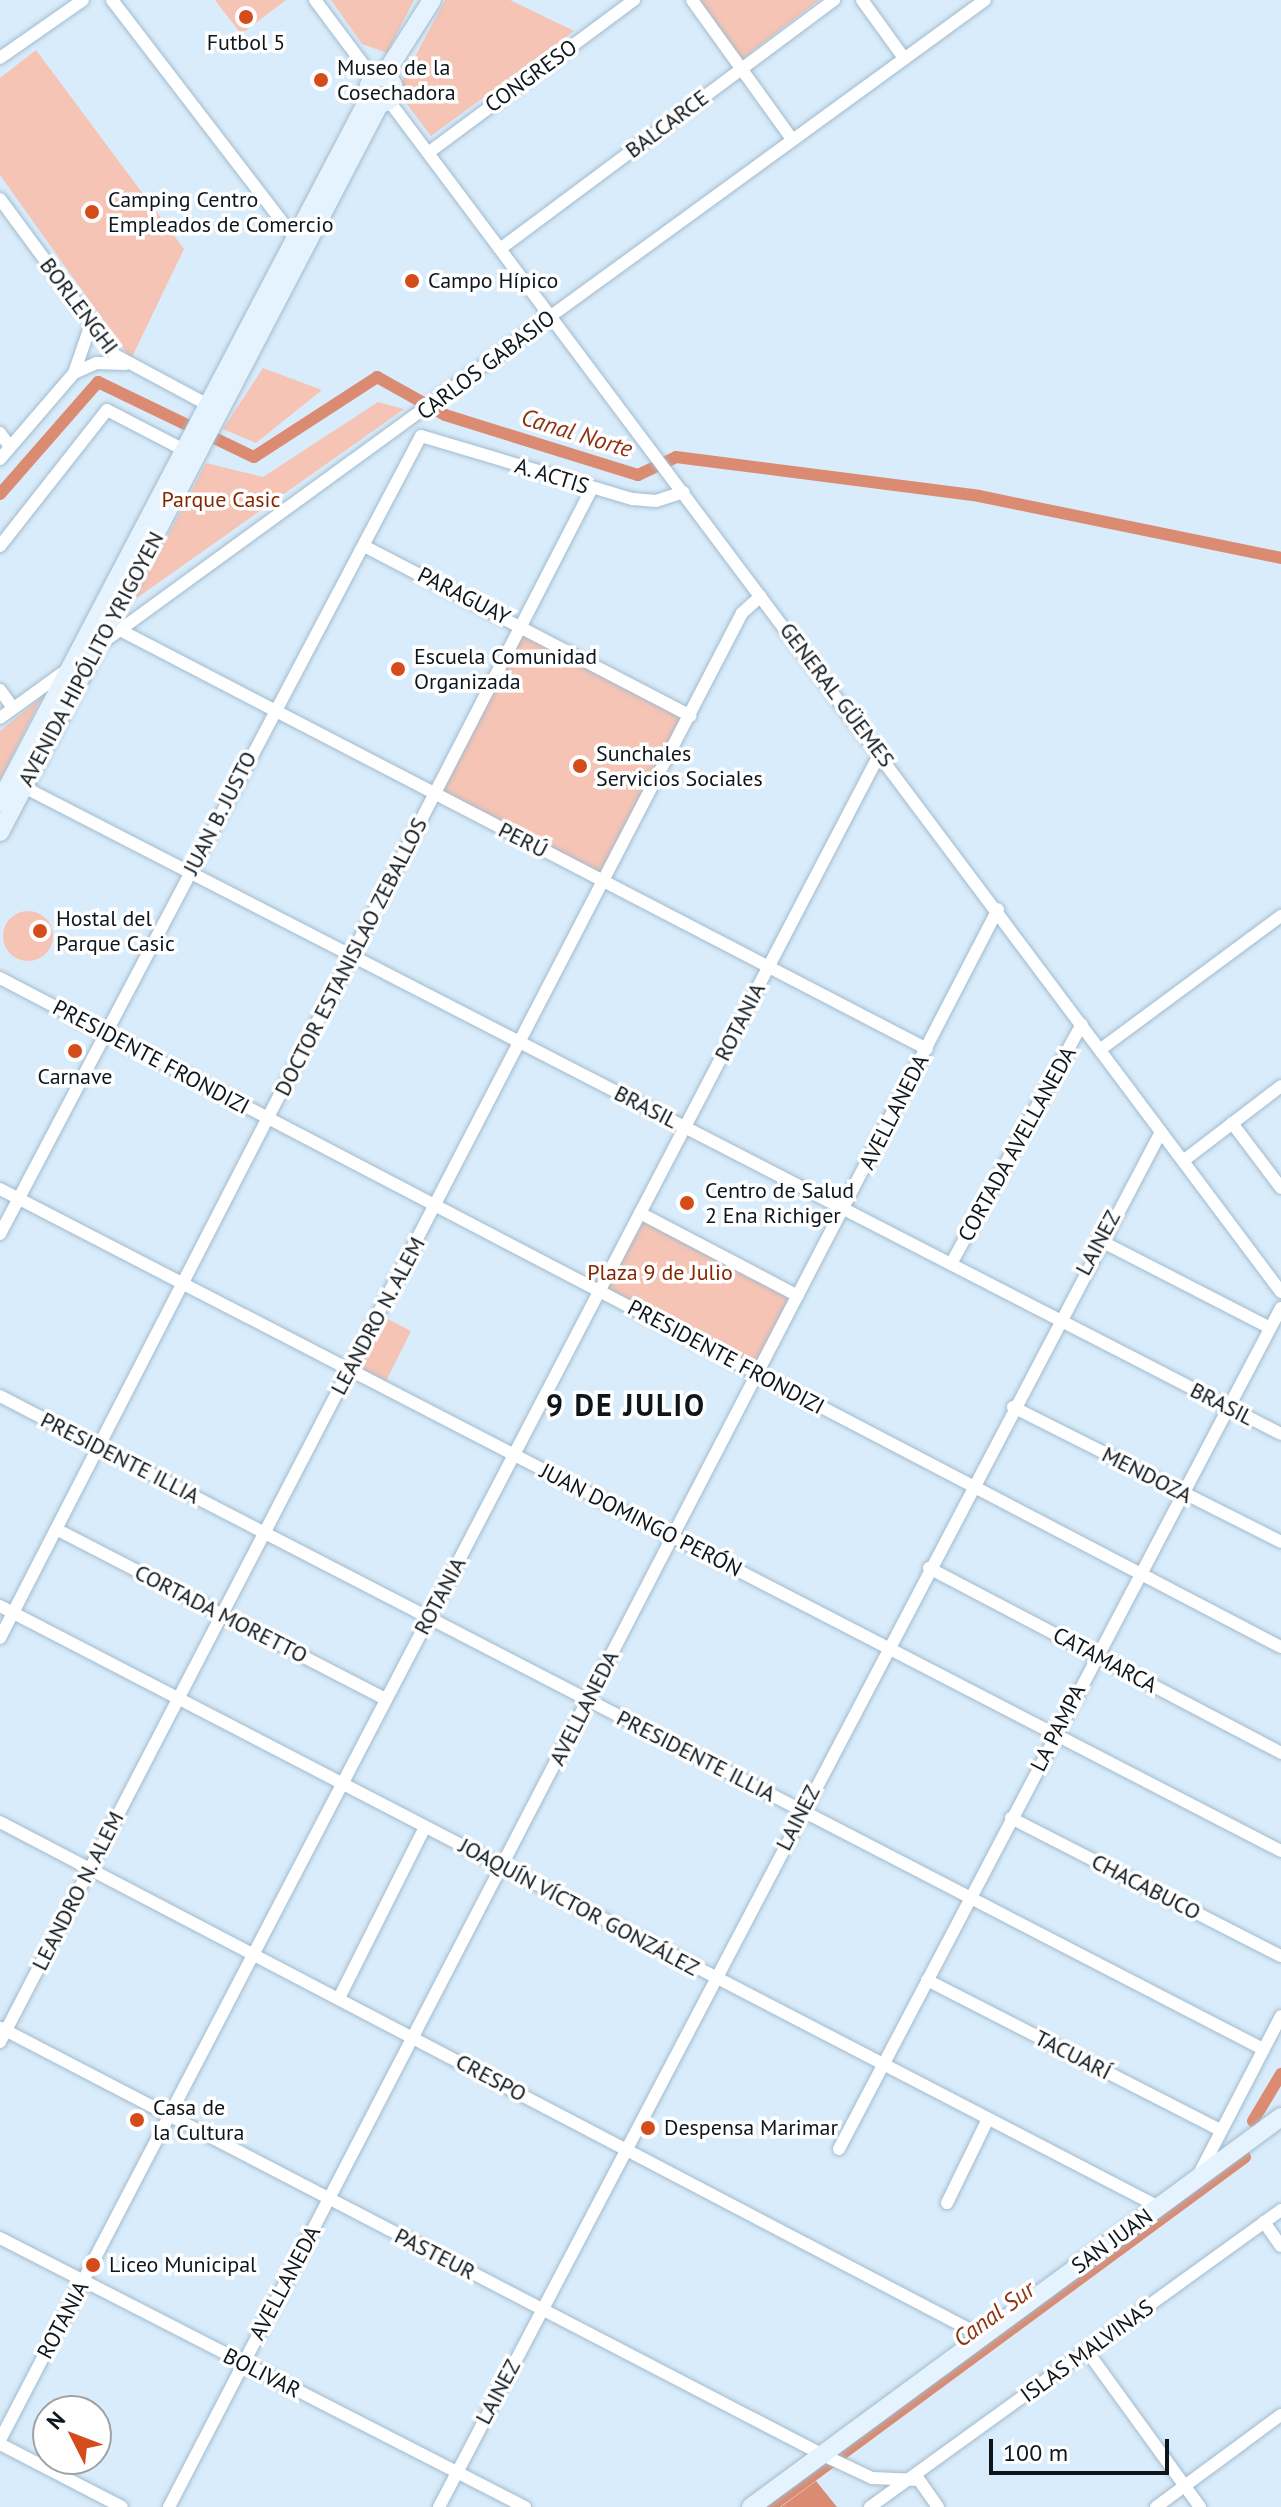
<!DOCTYPE html>
<meta charset="utf-8">
<style>
body{margin:0}
#map{position:relative;width:1281px;height:2507px;overflow:hidden;background:#d8ecfb;font-family:"PT Sans",sans-serif}
div>[style]{position:absolute}
[style*='--x']{left:calc(var(--x)*1px);top:calc(var(--y)*1px);width:calc(var(--w)*1px);rotate:calc(var(--a)*1deg)}
.green>*{inset:0;background:#f5c4b5}
.round{border-radius:50%}
.water>*{inset:0;background:#da8b72}
.canal>*{height:12px;margin:-6px;padding:0 6px;transform-origin:6px;border-radius:6px;background:#da8b72}
.roads{filter:drop-shadow(0 0 2px #a3bbcd) drop-shadow(0 0 2px #a3bbcd)}
.street>*{height:12px;margin:-6px;padding:0 6px;transform-origin:6px;border-radius:6px;background:#fff}
.secondary>*{height:18px;margin:-9px;padding:0 9px;transform-origin:9px;border-radius:9px;background:#e4f3fd}
.secondary>.ring{margin:-9px;padding:0;box-sizing:content-box;background:none;border:18px solid #e4f3fd;border-radius:50%}
.dots>*{width:22px;height:22px;translate:-50% -50%;box-sizing:border-box;border:4px solid #fff;border-radius:50%}
span{translate:-50% -50%;white-space:nowrap;text-align:center;line-height:1.15;-webkit-text-stroke:7px #fff;paint-order:stroke}
.poi-label{font-size:22px;color:#0d161c}
.left{translate:0 -50%;text-align:left}
.street-label{font-size:22px;color:#0d161c}
.park-label{font-size:22px;color:#832701}
.water-label{font-size:24px;color:#8f3211;font-style:italic}
.district-label{font-size:30px;color:#0d161c;font-weight:700;letter-spacing:2px}
.north{position:absolute;left:32px;top:2395px;width:80px;height:80px;box-sizing:border-box;background:#fff;border:2px solid #9ea2a4;border-radius:50%;rotate:312deg;font-size:22px;font-weight:700;line-height:32px;text-align:center;color:#0d161c}
.north::after{content:'';display:block;margin:auto;width:28px;height:36px;background:#d34c1a;clip-path:polygon(50% 0,100% 100%,50% 72%,0 100%)}
.scale{position:absolute;left:989px;top:2439px;width:180px;height:36px;box-sizing:border-box;border:4px solid #0d161c;border-top:0;padding-left:10px;font-size:24px;line-height:28px;white-space:nowrap;color:#0d161c;-webkit-text-stroke:6px #fff;paint-order:stroke}
</style>
<div id="map">
<div class="green">
<div style="clip-path:polygon(215px 0,286px 0,241px 34px)"></div>
<div style="clip-path:polygon(331px 0,414px 0,387px 53px,362px 44px)"></div>
<div style="clip-path:polygon(445px 0,510px 0,574px 31px,431px 136px,397px 91px)"></div>
<div style="clip-path:polygon(697px 0,819px 0,742px 59px)"></div>
<div style="clip-path:polygon(36px 50px,184px 249px,131px 359px,0 175px,0 78px)"></div>
<div style="clip-path:polygon(263px 368px,322px 390px,256px 443px,223px 429px)"></div>
<div style="clip-path:polygon(378px 402px,404px 409px,134px 600px,206px 463px,263px 477px)"></div>
<div style="clip-path:polygon(522px 625px,690px 716px,604px 881px,435px 794px)"></div>
<div style="clip-path:polygon(42px 697px,0 780px,0 731px)"></div>
<div class="round" style="left:3px;top:911px;width:50px;height:50px"></div>
<div style="clip-path:polygon(640px 1213px,798px 1296px,758px 1374px,599px 1291px)"></div>
<div style="clip-path:polygon(384px 1317px,411px 1331px,386px 1381px,359px 1367px)"></div>
</div>
<div class="water">
<div style="clip-path:polygon(816px 2481px,837px 2507px,781px 2507px)"></div>
</div>
<div class="canal">
<div style="--x:0;--y:494;--w:149;--a:-48.8"></div>
<div style="--x:98;--y:382;--w:173;--a:25.7"></div>
<div style="--x:254;--y:457;--w:147;--a:-33"></div>
<div style="--x:377;--y:377;--w:78;--a:29.2"></div>
<div style="--x:445;--y:415;--w:202;--a:17.3"></div>
<div style="--x:638;--y:475;--w:42;--a:-25.3"></div>
<div style="--x:676;--y:457;--w:305;--a:7.3"></div>
<div style="--x:979;--y:496;--w:308;--a:11.6"></div>
<div style="--x:1253;--y:2121;--w:55;--a:-59.2"></div>
<div style="--x:770;--y:2507;--w:590;--a:-36.38"></div>
</div>
<div class="roads">
<div class="street">
<div style="--x:112;--y:0;--w:307;--a:52.5"></div>
<div style="--x:315;--y:0;--w:99;--a:53.2"></div>
<div style="--x:692;--y:0;--w:171;--a:54.3"></div>
<div style="--x:862;--y:0;--w:72;--a:54.1"></div>
<div style="--x:0;--y:58;--w:101;--a:-34.9"></div>
<div style="--x:389;--y:101;--w:1488;--a:53.17"></div>
<div style="--x:428;--y:153;--w:257;--a:-36.6"></div>
<div style="--x:0;--y:199;--w:194;--a:53.6"></div>
<div style="--x:115;--y:355;--w:112;--a:28.2"></div>
<div style="--x:500;--y:249;--w:417;--a:-36.7"></div>
<div style="--x:74;--y:373;--w:52;--a:-70.9"></div>
<div style="--x:0;--y:433;--w:17;--a:54"></div>
<div style="--x:421;--y:436;--w:221;--a:16.6"></div>
<div style="--x:633;--y:499;--w:23;--a:5"></div>
<div style="--x:656;--y:501;--w:29;--a:-18"></div>
<div style="--x:0;--y:459;--w:113;--a:-49.3"></div>
<div style="--x:74;--y:373;--w:24;--a:-24"></div>
<div style="--x:96;--y:363;--w:29;--a:2"></div>
<div style="--x:0;--y:546;--w:173;--a:-51.8"></div>
<div style="--x:107;--y:410;--w:93;--a:27.4"></div>
<div style="--x:364;--y:546;--w:368;--a:27.5"></div>
<div style="--x:120;--y:630;--w:909;--a:27.44"></div>
<div style="--x:102;--y:643;--w:1092;--a:-36.06"></div>
<div style="--x:0;--y:690;--w:22;--a:54"></div>
<div style="--x:0;--y:718;--w:84;--a:-35.8"></div>
<div style="--x:18;--y:784;--w:1420;--a:27.23"></div>
<div style="--x:0;--y:978;--w:1445;--a:27.58"></div>
<div style="--x:1101;--y:1049;--w:224;--a:-36.5"></div>
<div style="--x:1232;--y:1123;--w:81;--a:53"></div>
<div style="--x:1183;--y:1161;--w:123;--a:-37.4"></div>
<div style="--x:0;--y:1189;--w:1442;--a:27.33"></div>
<div style="--x:640;--y:1213;--w:178;--a:27.7"></div>
<div style="--x:0;--y:1234;--w:902;--a:-62.19"></div>
<div style="--x:1099;--y:1240;--w:190;--a:27.2"></div>
<div style="--x:951;--y:1264;--w:273;--a:-61.4"></div>
<div style="--x:0;--y:1396;--w:1422;--a:27.34"></div>
<div style="--x:1013;--y:1407;--w:300;--a:26.7"></div>
<div style="--x:56;--y:1529;--w:371;--a:27.3"></div>
<div style="--x:929;--y:1568;--w:398;--a:27.7"></div>
<div style="--x:0;--y:1606;--w:1306;--a:27.41"></div>
<div style="--x:0;--y:1638;--w:1293;--a:-62.76"></div>
<div style="--x:1011;--y:1818;--w:303;--a:27.1"></div>
<div style="--x:0;--y:1822;--w:1108;--a:27.63"></div>
<div style="--x:927;--y:1980;--w:329;--a:27.1"></div>
<div style="--x:339;--y:1998;--w:191;--a:-63.3"></div>
<div style="--x:1;--y:2028;--w:924;--a:27.45"></div>
<div style="--x:821;--y:2454;--w:56;--a:25.2"></div>
<div style="--x:872;--y:2478;--w:47;--a:2.4"></div>
<div style="--x:919;--y:2480;--w:33;--a:55"></div>
<div style="--x:0;--y:2042;--w:1610;--a:-62.56"></div>
<div style="--x:742;--y:613;--w:25;--a:-42"></div>
<div style="--x:839;--y:2149;--w:950;--a:-62.28"></div>
<div style="--x:1198;--y:2176;--w:180;--a:-62.6"></div>
<div style="--x:947;--y:2203;--w:91;--a:-64"></div>
<div style="--x:1264;--y:2222;--w:29;--a:55"></div>
<div style="--x:0;--y:2238;--w:590;--a:27.13"></div>
<div style="--x:1087;--y:2351;--w:193;--a:54.1"></div>
<div style="--x:0;--y:2440;--w:1903;--a:-62.45"></div>
<div style="--x:0;--y:2444;--w:137;--a:27.3"></div>
<div style="--x:169;--y:2507;--w:1800;--a:-62.58"></div>
<div style="--x:439;--y:2507;--w:1553;--a:-62.3"></div>
<div style="--x:870;--y:2507;--w:507;--a:-35.85"></div>
<div style="--x:1156;--y:2507;--w:155;--a:-36.4"></div>
</div>
<div class="secondary">
<div class="ring" style="left:368px;top:77px;width:8px;height:8px"></div>
<div style="--x:383;--y:77;--w:91;--a:-57.5"></div>
<div style="--x:0;--y:802;--w:797;--a:-62.34"></div>
<div style="--x:0;--y:832;--w:822;--a:-62.47"></div>
<div style="--x:751;--y:2507;--w:658;--a:-36.35"></div>
</div>
</div>
<div class="dots">
<div style="left:246px;top:17px;background:#d34c1a"></div>
<div style="left:321px;top:80px;background:#d34c1a"></div>
<div style="left:92px;top:212px;background:#d34c1a"></div>
<div style="left:412px;top:281px;background:#d34c1a"></div>
<div style="left:398px;top:669px;background:#d34c1a"></div>
<div style="left:580px;top:766px;background:#d34c1a"></div>
<div style="left:40px;top:931px;background:#d34c1a"></div>
<div style="left:75px;top:1051px;background:#d34c1a"></div>
<div style="left:687px;top:1203px;background:#d34c1a"></div>
<div style="left:137px;top:2120px;background:#d34c1a"></div>
<div style="left:648px;top:2128px;background:#d34c1a"></div>
<div style="left:93px;top:2265px;background:#d34c1a"></div>
</div>
<div class="poi-label">
<span style="left:246px;top:43px">Futbol 5</span>
<span class="left" style="left:337px;top:80px">Museo de la<br>Cosechadora</span>
<span class="left" style="left:108px;top:212px">Camping Centro<br>Empleados de Comercio</span>
<span class="left" style="left:428px;top:281px">Campo Hípico</span>
<span class="left" style="left:414px;top:669px">Escuela Comunidad<br>Organizada</span>
<span class="left" style="left:596px;top:766px">Sunchales<br>Servicios Sociales</span>
<span class="left" style="left:56px;top:931px">Hostal del<br>Parque Casic</span>
<span style="left:75px;top:1077px">Carnave</span>
<span class="left" style="left:705px;top:1203px">Centro de Salud<br>2 Ena Richiger</span>
<span class="left" style="left:153px;top:2120px">Casa de<br>la Cultura</span>
<span class="left" style="left:664px;top:2128px">Despensa Marimar</span>
<span class="left" style="left:109px;top:2265px">Liceo Municipal</span>
</div>
<div class="street-label">
<span style="left:531px;top:76px;rotate:-36deg">CONGRESO</span>
<span style="left:667px;top:124px;rotate:-37deg">BALCARCE</span>
<span style="left:79px;top:306px;rotate:53deg">BORLENGHI</span>
<span style="left:486px;top:365px;rotate:-37deg">CARLOS GABASIO</span>
<span style="left:552px;top:476px;rotate:17deg">A. ACTIS</span>
<span style="left:464px;top:596px;rotate:27deg">PARAGUAY</span>
<span style="left:91px;top:659px;rotate:-62deg">AVENIDA HIPÓLITO YRIGOYEN</span>
<span style="left:837px;top:695px;rotate:53deg">GENERAL GÜEMES</span>
<span style="left:220px;top:813px;rotate:-63deg">JUAN B. JUSTO</span>
<span style="left:523px;top:840px;rotate:27deg">PERÚ</span>
<span style="left:351px;top:957px;rotate:-63deg">DOCTOR ESTANISLAO ZEBALLOS</span>
<span style="left:740px;top:1022px;rotate:-63deg">ROTANIA</span>
<span style="left:151px;top:1057px;rotate:28deg">PRESIDENTE FRONDIZI</span>
<span style="left:646px;top:1107px;rotate:27deg">BRASIL</span>
<span style="left:894px;top:1112px;rotate:-63deg">AVELLANEDA</span>
<span style="left:1017px;top:1144px;rotate:-61deg">CORTADA AVELLANEDA</span>
<span style="left:1098px;top:1243px;rotate:-62deg">LAINEZ</span>
<span style="left:378px;top:1316px;rotate:-62deg">LEANDRO N. ALEM</span>
<span style="left:726px;top:1357px;rotate:28deg">PRESIDENTE FRONDIZI</span>
<span style="left:1222px;top:1404px;rotate:27deg">BRASIL</span>
<span style="left:120px;top:1458px;rotate:27deg">PRESIDENTE ILLIA</span>
<span style="left:1147px;top:1475px;rotate:27deg">MENDOZA</span>
<span style="left:641px;top:1520px;rotate:27deg">JUAN DOMINGO PERÓN</span>
<span style="left:440px;top:1596px;rotate:-62deg">ROTANIA</span>
<span style="left:221px;top:1614px;rotate:27deg">CORTADA MORETTO</span>
<span style="left:1105px;top:1660px;rotate:28deg">CATAMARCA</span>
<span style="left:584px;top:1708px;rotate:-63deg">AVELLANEDA</span>
<span style="left:1058px;top:1728px;rotate:-63deg">LA PAMPA</span>
<span style="left:696px;top:1756px;rotate:27deg">PRESIDENTE ILLIA</span>
<span style="left:798px;top:1818px;rotate:-63deg">LAINEZ</span>
<span style="left:1146px;top:1887px;rotate:27deg">CHACABUCO</span>
<span style="left:78px;top:1891px;rotate:-63deg">LEANDRO N. ALEM</span>
<span style="left:579px;top:1907px;rotate:28deg">JOAQUÍN VÍCTOR GONZÁLEZ</span>
<span style="left:1073px;top:2055px;rotate:27deg">TACUARÍ</span>
<span style="left:491px;top:2078px;rotate:28deg">CRESPO</span>
<span style="left:1112px;top:2241px;rotate:-36deg">SAN JUAN</span>
<span style="left:435px;top:2254px;rotate:27deg">PASTEUR</span>
<span style="left:285px;top:2283px;rotate:-62deg">AVELLANEDA</span>
<span style="left:63px;top:2320px;rotate:-62deg">ROTANIA</span>
<span style="left:1087px;top:2351px;rotate:-36deg">ISLAS MALVINAS</span>
<span style="left:262px;top:2373px;rotate:27deg">BOLIVAR</span>
<span style="left:498px;top:2392px;rotate:-62deg">LAINEZ</span>
</div>
<div class="park-label">
<span style="left:221px;top:500px">Parque Casic</span>
<span style="left:660px;top:1273px">Plaza 9 de Julio</span>
</div>
<div class="water-label">
<span style="left:577px;top:433px;rotate:17deg">Canal Norte</span>
<span style="left:994px;top:2314px;rotate:-36deg">Canal Sur</span>
</div>
<div class="district-label">
<span style="left:626px;top:1405px">9 DE JULIO</span>
</div>
<div class="north">N</div>
<div class="scale">100 m</div>
</div>
